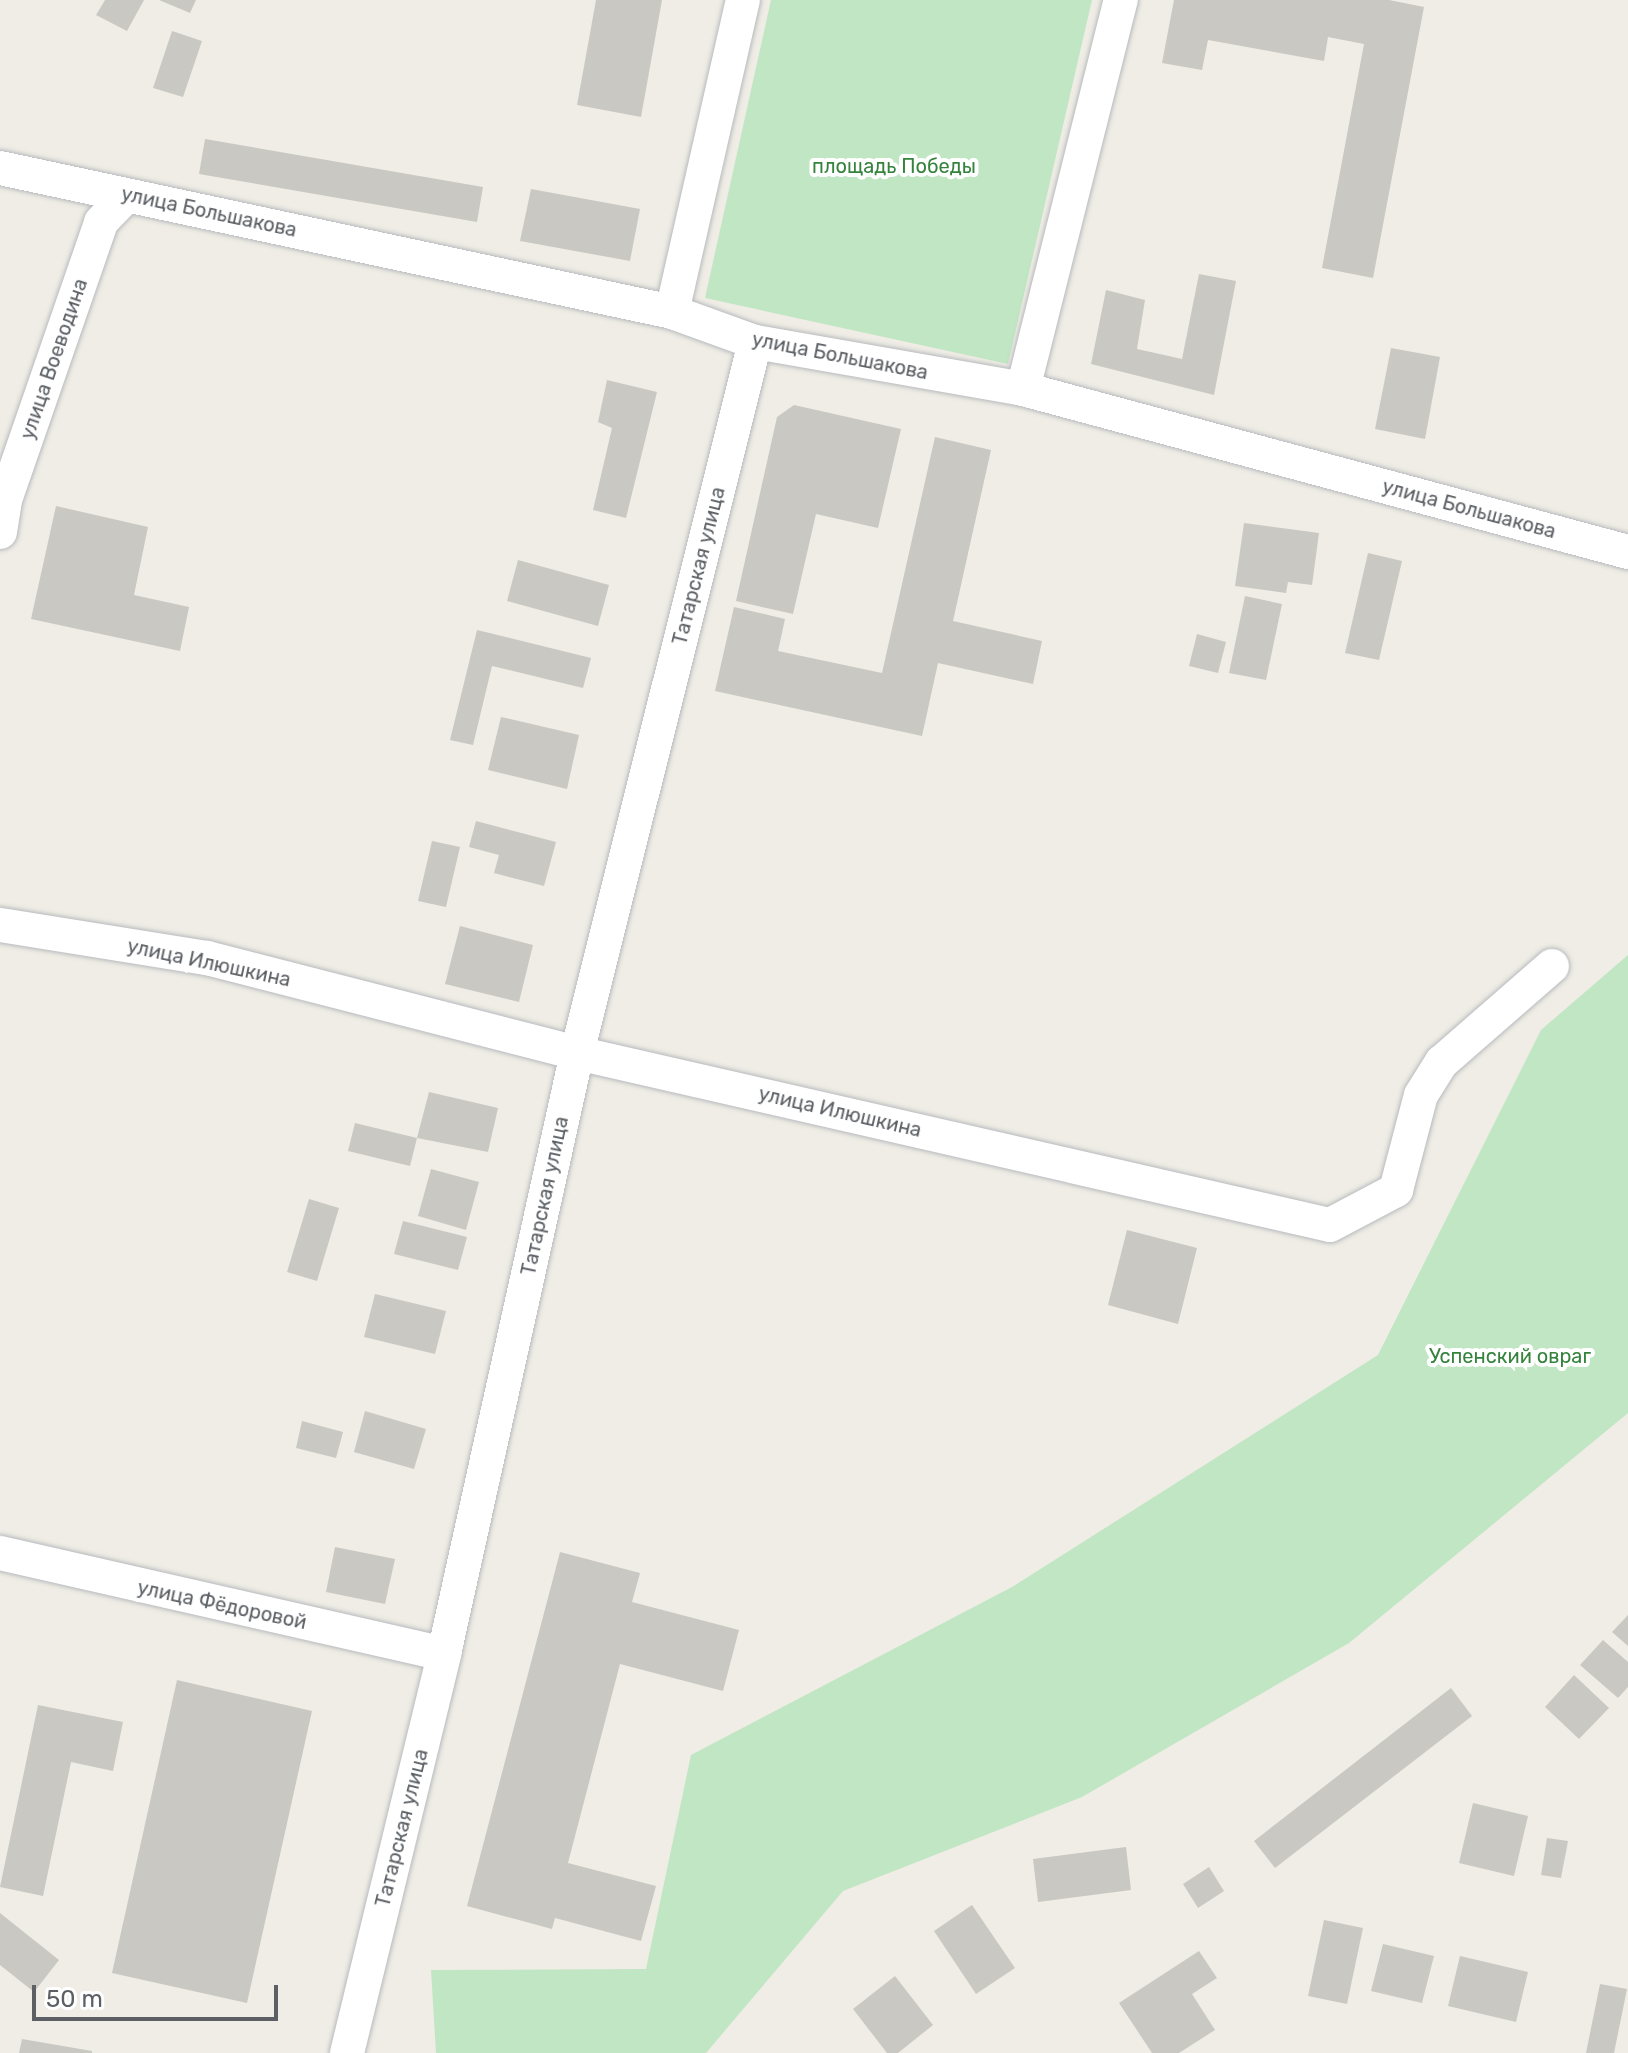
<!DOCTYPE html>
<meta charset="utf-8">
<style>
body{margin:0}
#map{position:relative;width:1628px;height:2053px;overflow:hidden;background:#efede5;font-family:Rubik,sans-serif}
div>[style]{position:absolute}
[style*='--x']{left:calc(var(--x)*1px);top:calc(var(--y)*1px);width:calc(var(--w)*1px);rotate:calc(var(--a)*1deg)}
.green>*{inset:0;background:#c1e6c3}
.building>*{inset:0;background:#cac8c2}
.roads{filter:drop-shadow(0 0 2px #b7babe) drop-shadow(0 0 2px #b7babe)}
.minor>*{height:34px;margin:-17px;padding:0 17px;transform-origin:17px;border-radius:17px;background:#fff}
span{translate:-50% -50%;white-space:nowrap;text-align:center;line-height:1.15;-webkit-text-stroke:8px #fff;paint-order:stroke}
.park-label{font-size:20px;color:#35833d}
.street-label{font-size:20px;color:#5c6065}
.scale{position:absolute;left:32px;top:1985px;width:246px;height:36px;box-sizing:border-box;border:4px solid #5c6065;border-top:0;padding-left:10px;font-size:24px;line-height:28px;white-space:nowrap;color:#5c6065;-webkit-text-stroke:6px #fff;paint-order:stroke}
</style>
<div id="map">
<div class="green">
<div style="clip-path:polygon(771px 0,1092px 0,1008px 364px,705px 298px)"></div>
<div style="clip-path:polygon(1628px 955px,1628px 1413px,1349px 1643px,1082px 1797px,843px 1891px,706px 2053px,436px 2053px,431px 1970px,646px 1969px,691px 1755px,1012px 1587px,1378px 1355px,1541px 1030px)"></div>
</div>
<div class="building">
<div style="clip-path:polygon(105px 0,144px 0,127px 31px,96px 15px)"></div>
<div style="clip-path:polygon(159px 0,196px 0,190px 13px)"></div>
<div style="clip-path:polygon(596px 0,662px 0,641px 117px,577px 105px)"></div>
<div style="clip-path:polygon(1174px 0,1389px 0,1424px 7px,1373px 278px,1322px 268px,1364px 44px,1328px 37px,1324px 61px,1208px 40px,1202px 70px,1162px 63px)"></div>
<div style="clip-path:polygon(172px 31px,202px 41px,183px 97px,153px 88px)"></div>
<div style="clip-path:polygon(205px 139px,483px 187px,477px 222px,199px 174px)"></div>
<div style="clip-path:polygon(531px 189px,640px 209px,630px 261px,520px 241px)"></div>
<div style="clip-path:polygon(1199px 274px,1236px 281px,1214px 395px,1091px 364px,1106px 290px,1145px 300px,1137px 349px,1182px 359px)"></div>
<div style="clip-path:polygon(1391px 348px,1440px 357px,1425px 439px,1375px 429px)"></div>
<div style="clip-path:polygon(607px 380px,657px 392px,626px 518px,593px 510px,612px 428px,598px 422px)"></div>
<div style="clip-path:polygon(794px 405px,901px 429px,878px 528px,816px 514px,793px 614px,736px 601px,777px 417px)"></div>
<div style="clip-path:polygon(935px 437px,991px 450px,953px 621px,1042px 641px,1033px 684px,938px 663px,922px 736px,715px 691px,734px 607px,785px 619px,778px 651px,882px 673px)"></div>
<div style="clip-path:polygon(56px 506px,148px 527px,134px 595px,189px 607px,180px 651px,31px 619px)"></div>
<div style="clip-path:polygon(1244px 523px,1319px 533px,1312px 585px,1288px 582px,1286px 593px,1235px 586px)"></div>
<div style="clip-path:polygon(1368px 553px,1402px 561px,1379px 660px,1345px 653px)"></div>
<div style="clip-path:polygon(518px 560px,609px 585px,598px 626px,507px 601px)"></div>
<div style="clip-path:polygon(1245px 596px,1282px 604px,1266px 680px,1229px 673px)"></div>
<div style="clip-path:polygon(477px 630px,591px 658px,583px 688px,492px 666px,473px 745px,450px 740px)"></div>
<div style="clip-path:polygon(1197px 634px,1226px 642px,1218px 673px,1189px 666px)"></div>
<div style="clip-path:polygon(501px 717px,579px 735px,567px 789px,488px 770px)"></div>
<div style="clip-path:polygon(476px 821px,556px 842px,544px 886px,494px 873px,499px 855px,469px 847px)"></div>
<div style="clip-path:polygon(432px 841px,460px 847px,446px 907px,418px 901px)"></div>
<div style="clip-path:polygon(460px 926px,533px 945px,519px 1002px,445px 984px)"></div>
<div style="clip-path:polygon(429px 1092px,498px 1108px,488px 1152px,417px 1138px)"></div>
<div style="clip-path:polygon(355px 1123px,417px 1138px,410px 1166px,348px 1151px)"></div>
<div style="clip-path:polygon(431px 1169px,479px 1182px,466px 1230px,418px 1216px)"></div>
<div style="clip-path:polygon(309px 1199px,339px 1208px,317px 1281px,287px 1272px)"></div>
<div style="clip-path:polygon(403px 1221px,467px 1237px,458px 1270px,394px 1254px)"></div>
<div style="clip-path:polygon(1127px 1230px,1197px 1248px,1178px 1324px,1108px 1305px)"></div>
<div style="clip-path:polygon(375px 1294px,446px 1311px,435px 1354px,364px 1337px)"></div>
<div style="clip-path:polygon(365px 1411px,426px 1429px,414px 1469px,354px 1452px)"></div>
<div style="clip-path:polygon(302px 1421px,343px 1432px,336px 1458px,296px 1448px)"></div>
<div style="clip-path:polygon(335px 1547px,395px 1559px,385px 1604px,326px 1592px)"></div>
<div style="clip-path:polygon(560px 1552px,640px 1573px,632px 1602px,739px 1630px,723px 1691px,620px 1664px,568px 1863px,656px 1886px,641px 1941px,555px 1918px,552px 1929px,467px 1906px)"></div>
<div style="clip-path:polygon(1628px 1615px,1628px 1646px,1612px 1632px)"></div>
<div style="clip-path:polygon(1603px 1640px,1628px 1662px,1628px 1687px,1618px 1698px,1580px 1665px)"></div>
<div style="clip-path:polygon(1574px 1675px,1609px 1708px,1579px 1739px,1545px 1707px)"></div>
<div style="clip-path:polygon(177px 1680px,312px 1711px,247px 2003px,112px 1973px)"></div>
<div style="clip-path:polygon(1451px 1688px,1472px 1716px,1275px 1868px,1254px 1841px)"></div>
<div style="clip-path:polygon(38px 1705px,123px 1722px,113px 1771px,71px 1762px,43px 1896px,0 1887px)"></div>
<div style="clip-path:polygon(1473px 1803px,1528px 1816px,1514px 1876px,1459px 1863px)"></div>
<div style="clip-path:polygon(1547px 1838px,1568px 1841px,1561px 1878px,1541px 1875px)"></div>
<div style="clip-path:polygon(1126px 1847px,1131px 1890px,1038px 1902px,1033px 1859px)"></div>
<div style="clip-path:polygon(1209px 1867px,1224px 1891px,1198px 1908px,1183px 1884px)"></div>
<div style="clip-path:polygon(972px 1905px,1015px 1968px,976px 1994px,934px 1931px)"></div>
<div style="clip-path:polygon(0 1913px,59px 1960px,34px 1992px,0 1965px)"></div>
<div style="clip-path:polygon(1324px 1920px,1363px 1928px,1347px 2004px,1308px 1996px)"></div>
<div style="clip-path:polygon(1383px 1944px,1434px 1956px,1422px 2003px,1371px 1991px)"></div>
<div style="clip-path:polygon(1199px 1951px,1217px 1978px,1192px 1994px,1215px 2030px,1179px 2053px,1152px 2053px,1119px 2003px)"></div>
<div style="clip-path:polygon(1460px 1956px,1528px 1972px,1516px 2022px,1448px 2006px)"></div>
<div style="clip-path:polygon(895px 1976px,933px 2025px,898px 2053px,887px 2053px,853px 2009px)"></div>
<div style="clip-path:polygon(1600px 1984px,1627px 1989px,1614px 2053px,1586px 2053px)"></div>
<div style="clip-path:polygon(22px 2039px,92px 2051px,92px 2053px,19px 2053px)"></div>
</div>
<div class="roads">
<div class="minor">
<div style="--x:0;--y:168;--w:687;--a:12.09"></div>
<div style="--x:672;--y:312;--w:88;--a:19.9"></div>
<div style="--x:755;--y:342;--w:272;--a:9.9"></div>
<div style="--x:1023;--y:389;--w:627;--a:15.08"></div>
<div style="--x:672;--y:312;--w:320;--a:-77.2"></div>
<div style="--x:1023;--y:389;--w:401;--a:-75.9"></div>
<div style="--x:0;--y:532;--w:32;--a:-81"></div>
<div style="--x:5;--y:500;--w:294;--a:-70.9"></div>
<div style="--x:101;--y:222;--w:37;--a:-46"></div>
<div style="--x:0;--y:925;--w:210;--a:9.1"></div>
<div style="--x:207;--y:958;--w:382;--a:14.4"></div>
<div style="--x:577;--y:1053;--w:772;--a:12.87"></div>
<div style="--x:1330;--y:1225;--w:75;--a:-27.9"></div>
<div style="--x:1396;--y:1190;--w:98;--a:-75.3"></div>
<div style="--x:1421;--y:1095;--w:39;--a:-58"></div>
<div style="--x:1442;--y:1062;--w:146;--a:-41.1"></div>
<div style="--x:0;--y:1553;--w:455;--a:12.8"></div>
<div style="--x:347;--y:2053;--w:411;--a:-76.3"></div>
<div style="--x:444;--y:1654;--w:616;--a:-77.52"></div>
<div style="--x:577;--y:1053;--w:733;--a:-75.94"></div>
</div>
</div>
<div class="park-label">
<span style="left:894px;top:166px">площадь Победы</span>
<span style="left:1510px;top:1356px">Успенский овраг</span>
</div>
<div class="street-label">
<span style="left:209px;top:212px;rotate:12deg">улица Большакова</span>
<span style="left:840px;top:356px;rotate:11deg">улица Большакова</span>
<span style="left:54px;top:359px;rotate:-71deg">улица Воеводина</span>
<span style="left:1469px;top:509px;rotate:15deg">улица Большакова</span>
<span style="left:699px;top:566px;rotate:-76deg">Татарская улица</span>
<span style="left:209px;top:963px;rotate:12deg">улица Илюшкина</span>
<span style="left:840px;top:1112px;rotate:13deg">улица Илюшкина</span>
<span style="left:545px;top:1196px;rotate:-78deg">Татарская улица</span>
<span style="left:222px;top:1605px;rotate:12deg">улица Фёдоровой</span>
<span style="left:402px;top:1828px;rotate:-76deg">Татарская улица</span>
</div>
<div class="scale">50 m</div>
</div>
